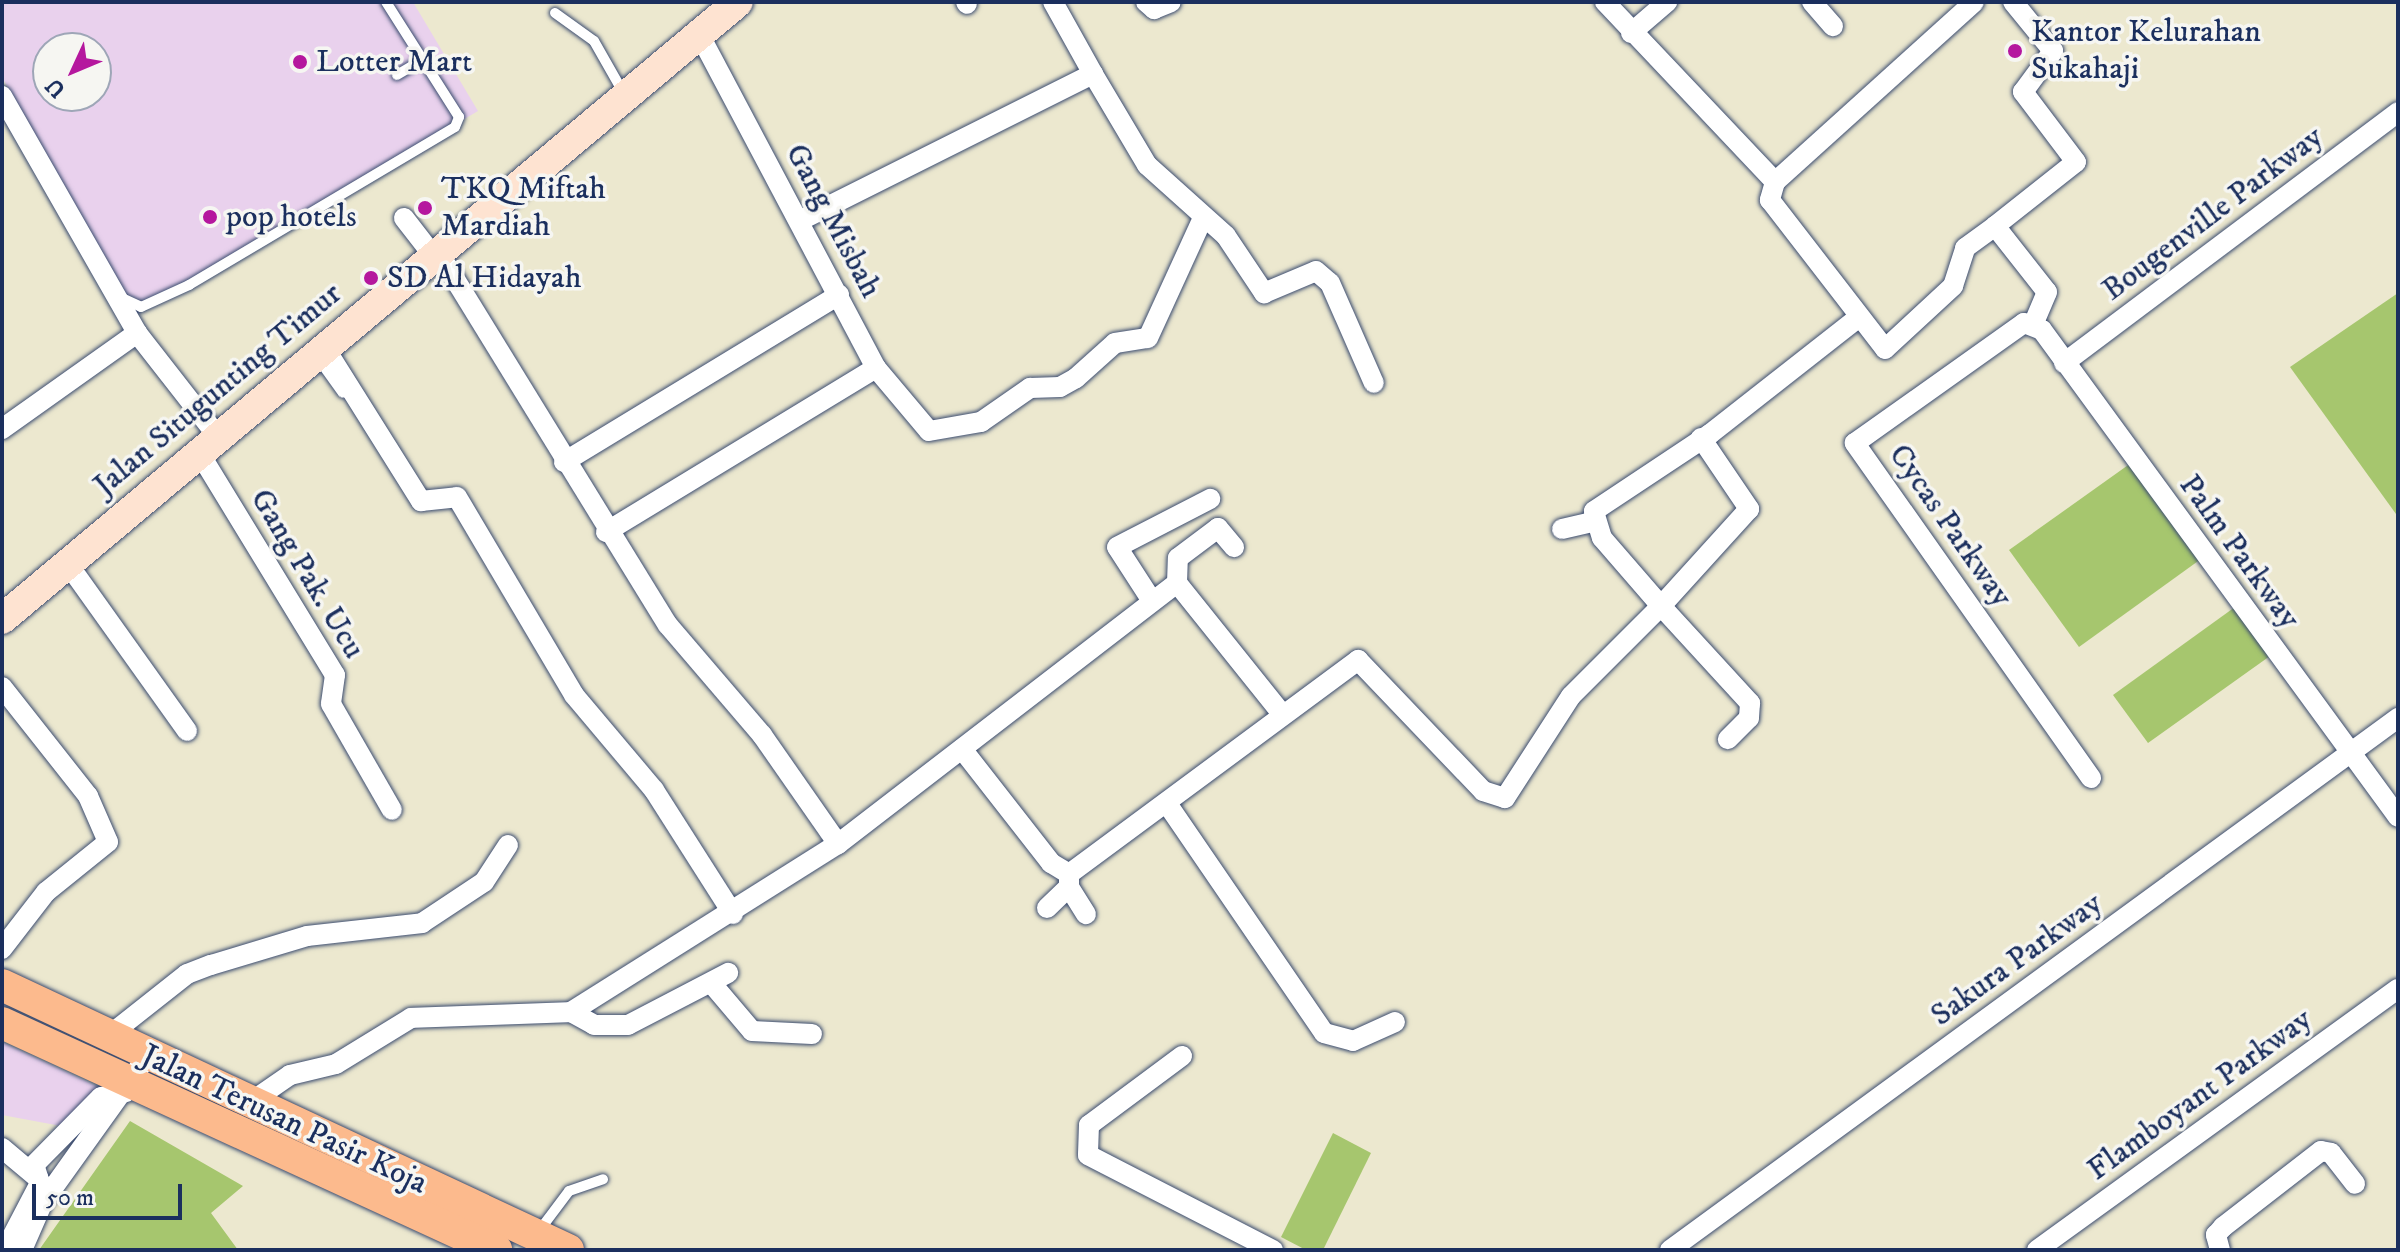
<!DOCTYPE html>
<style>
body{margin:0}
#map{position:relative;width:2400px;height:1252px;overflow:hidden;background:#ece8cf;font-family:"IM FELL DW Pica",serif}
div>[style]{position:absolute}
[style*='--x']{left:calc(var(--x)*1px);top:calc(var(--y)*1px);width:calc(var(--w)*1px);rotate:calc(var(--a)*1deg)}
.built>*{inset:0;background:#e9d1ed}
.green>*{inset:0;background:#a6c66e}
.roads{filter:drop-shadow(0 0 2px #3a4b6f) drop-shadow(0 0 2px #3a4b6f)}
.lane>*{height:10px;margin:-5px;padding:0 5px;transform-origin:5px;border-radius:5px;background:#fff}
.street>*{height:20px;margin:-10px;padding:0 10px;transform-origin:10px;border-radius:10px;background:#fff}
.secondary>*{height:30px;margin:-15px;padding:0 15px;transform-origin:15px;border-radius:15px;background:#fee3d1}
.primary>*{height:32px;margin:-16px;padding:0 16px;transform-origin:16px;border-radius:16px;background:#fcba8d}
.dots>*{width:22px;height:22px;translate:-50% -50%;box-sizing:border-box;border:4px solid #f6f6f2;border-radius:50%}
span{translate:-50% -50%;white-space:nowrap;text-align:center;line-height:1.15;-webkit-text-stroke:7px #f6f6f2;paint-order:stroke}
.poi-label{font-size:32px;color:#1b2f5e}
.left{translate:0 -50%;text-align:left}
.street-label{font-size:32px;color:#1b2f5e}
.frame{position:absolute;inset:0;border:4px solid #1b2f5e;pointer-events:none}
.north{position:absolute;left:32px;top:32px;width:80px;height:80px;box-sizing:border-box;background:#f6f6f2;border:2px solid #9ea6b7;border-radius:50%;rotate:226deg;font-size:22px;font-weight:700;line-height:32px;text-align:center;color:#1b2f5e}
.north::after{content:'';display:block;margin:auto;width:28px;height:36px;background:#b5179e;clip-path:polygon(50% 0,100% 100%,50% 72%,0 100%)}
.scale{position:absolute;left:32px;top:1184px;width:150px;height:36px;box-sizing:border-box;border:4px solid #1b2f5e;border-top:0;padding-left:10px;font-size:24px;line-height:28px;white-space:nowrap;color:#1b2f5e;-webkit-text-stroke:6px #f6f6f2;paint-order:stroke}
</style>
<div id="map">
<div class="built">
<div style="clip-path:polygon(evenodd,2px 2px,413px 2px,478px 111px,134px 315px,2px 77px,2px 2px,48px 48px,96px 48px,96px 96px,48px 96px,48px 48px)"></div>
<div style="clip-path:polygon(2px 1042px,101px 1088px,61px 1126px,2px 1115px)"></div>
</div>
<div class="green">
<div style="clip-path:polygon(2398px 293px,2398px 513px,2396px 514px,2290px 367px)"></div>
<div style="clip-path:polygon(2131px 463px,2201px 559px,2079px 647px,2009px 550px)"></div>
<div style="clip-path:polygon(2235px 607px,2270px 656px,2148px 743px,2113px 695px)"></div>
<div style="clip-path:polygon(130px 1121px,243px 1186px,211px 1213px,238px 1250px,39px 1250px)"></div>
<div style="clip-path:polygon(1333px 1133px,1371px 1153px,1323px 1250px,1306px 1250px,1281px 1237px)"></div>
</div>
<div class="roads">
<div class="lane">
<div style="--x:555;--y:13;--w:48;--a:35.7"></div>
<div style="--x:594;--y:41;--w:59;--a:60.4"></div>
<div style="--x:397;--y:75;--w:31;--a:-31"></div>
<div style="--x:122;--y:298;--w:21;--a:25"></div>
<div style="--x:141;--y:307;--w:53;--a:-24.6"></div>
<div style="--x:189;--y:285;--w:309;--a:-30.7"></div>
<div style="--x:455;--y:127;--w:11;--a:-68"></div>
<div style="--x:459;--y:117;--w:136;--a:-122.4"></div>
<div style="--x:317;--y:357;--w:44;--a:54.2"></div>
<div style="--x:539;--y:1231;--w:50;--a:-53.1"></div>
<div style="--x:569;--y:1191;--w:36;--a:-19"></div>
</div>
<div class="street">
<div style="--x:966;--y:2;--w:2;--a:63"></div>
<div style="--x:1053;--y:2;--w:82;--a:60.9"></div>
<div style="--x:1146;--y:2;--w:11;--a:41"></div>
<div style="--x:1154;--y:9;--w:18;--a:-22"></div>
<div style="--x:1605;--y:2;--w:248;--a:46.6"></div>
<div style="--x:1775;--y:182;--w:19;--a:106"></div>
<div style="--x:1770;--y:200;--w:188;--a:52.3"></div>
<div style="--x:1885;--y:349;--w:93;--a:-42.8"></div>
<div style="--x:1953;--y:286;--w:40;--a:-72"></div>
<div style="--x:1965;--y:248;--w:37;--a:-36"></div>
<div style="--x:1995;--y:226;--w:84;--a:51.8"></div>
<div style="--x:2047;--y:292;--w:36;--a:113"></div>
<div style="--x:1812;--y:2;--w:32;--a:49"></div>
<div style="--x:697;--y:30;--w:382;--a:62.1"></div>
<div style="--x:876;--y:368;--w:82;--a:49.9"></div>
<div style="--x:929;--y:431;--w:53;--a:-9.8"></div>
<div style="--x:981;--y:422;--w:60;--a:-34.8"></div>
<div style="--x:1030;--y:388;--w:30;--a:-2"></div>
<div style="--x:1060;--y:387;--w:18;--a:-29"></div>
<div style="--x:1076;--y:378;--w:52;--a:-41.9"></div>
<div style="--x:1115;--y:343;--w:33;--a:-9"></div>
<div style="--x:1148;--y:338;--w:132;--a:-65.4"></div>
<div style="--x:1631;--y:33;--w:48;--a:-40.7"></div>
<div style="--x:2;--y:96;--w:273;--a:60.3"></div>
<div style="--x:1775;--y:182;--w:268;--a:-42.1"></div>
<div style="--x:404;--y:218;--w:46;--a:52.1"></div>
<div style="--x:799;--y:221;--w:329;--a:-26.6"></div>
<div style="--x:1093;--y:74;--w:106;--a:59.3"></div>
<div style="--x:1147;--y:165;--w:106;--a:41.9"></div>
<div style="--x:1226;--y:236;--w:69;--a:56.3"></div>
<div style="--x:1264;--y:293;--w:56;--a:-22.9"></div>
<div style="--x:1316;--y:271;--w:18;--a:41"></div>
<div style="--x:1330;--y:283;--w:109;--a:66.3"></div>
<div style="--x:1995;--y:226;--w:103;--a:-38.3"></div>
<div style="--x:2076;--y:162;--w:88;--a:-127.1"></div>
<div style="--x:2023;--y:92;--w:51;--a:-53.8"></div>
<div style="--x:2053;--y:51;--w:63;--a:-129.2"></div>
<div style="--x:437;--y:250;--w:440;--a:58.4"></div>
<div style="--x:668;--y:625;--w:145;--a:49.5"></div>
<div style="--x:762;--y:735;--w:133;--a:55.1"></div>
<div style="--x:325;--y:348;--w:181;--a:57.9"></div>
<div style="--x:421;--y:501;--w:36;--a:-6"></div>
<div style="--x:457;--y:497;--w:230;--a:59.4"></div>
<div style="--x:574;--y:695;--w:124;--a:49.9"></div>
<div style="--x:654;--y:790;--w:147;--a:57.5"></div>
<div style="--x:2064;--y:363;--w:418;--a:-36.9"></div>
<div style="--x:2;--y:429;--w:166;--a:-35.4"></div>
<div style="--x:137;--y:333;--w:133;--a:52"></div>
<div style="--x:1701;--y:438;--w:86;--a:55.9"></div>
<div style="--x:1749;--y:509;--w:131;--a:132.2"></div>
<div style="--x:1661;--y:606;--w:132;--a:47.5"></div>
<div style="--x:1750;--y:703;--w:15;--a:94"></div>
<div style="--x:1749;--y:718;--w:30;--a:135"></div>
<div style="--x:200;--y:454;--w:259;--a:58.6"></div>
<div style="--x:335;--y:675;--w:29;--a:98"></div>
<div style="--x:331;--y:704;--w:122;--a:60.1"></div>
<div style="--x:564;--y:462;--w:322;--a:-31.3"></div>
<div style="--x:1562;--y:529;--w:31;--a:-13"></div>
<div style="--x:606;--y:532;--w:316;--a:-31.3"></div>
<div style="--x:68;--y:564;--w:205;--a:54.5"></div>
<div style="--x:1177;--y:583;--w:25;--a:-88"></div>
<div style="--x:1178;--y:558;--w:50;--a:-36.9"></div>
<div style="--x:1218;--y:528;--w:25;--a:50"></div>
<div style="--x:1152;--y:601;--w:64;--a:-122.9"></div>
<div style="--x:1117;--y:547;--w:105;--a:-27.3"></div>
<div style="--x:2;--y:687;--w:139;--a:51.7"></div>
<div style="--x:88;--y:796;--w:50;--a:66.5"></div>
<div style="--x:108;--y:842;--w:80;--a:141.1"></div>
<div style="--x:46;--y:892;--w:72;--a:127.7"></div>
<div style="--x:962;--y:749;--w:145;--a:52"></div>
<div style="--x:1051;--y:863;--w:21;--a:31"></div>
<div style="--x:1069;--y:874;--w:360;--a:-36.5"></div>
<div style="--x:1358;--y:660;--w:181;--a:46.3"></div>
<div style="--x:1483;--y:791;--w:23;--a:18"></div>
<div style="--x:1505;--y:798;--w:121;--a:-57.1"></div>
<div style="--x:1571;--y:696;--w:127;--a:-45"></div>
<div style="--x:1661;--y:606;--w:90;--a:-130.9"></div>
<div style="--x:1602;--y:538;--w:28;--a:-107"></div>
<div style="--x:1594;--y:511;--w:139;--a:-33.6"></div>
<div style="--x:1710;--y:434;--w:189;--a:-38.1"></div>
<div style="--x:2091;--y:778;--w:410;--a:-125.2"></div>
<div style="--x:1855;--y:443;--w:207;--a:-35.4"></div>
<div style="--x:2024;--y:323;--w:19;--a:21"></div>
<div style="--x:2042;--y:330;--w:603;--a:53.83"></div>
<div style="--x:1168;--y:805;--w:276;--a:55.6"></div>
<div style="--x:1324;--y:1033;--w:30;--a:15"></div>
<div style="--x:1353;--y:1041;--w:46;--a:-24.3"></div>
<div style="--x:1069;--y:887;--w:32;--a:58"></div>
<div style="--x:1047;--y:908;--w:30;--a:-44"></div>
<div style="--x:1069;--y:887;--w:13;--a:-90"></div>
<div style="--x:713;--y:985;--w:60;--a:49.7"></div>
<div style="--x:752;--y:1031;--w:60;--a:2.9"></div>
<div style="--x:571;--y:1012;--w:26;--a:29"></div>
<div style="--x:594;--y:1025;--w:34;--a:0"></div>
<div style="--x:628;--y:1025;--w:113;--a:-27.5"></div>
<div style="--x:106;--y:1038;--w:103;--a:-38.3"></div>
<div style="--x:187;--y:974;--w:26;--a:-21"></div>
<div style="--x:211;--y:965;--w:100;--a:-16.8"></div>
<div style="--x:307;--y:936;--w:116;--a:-6.4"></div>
<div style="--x:422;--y:923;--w:74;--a:-33.5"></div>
<div style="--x:484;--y:882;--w:44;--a:-57"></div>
<div style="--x:1182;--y:1056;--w:116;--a:143.4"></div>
<div style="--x:1089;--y:1125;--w:30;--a:92"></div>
<div style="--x:1088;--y:1155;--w:208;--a:27.2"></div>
<div style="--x:248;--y:1104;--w:51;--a:-34.6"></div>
<div style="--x:290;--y:1075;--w:47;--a:-13.4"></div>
<div style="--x:336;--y:1064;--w:88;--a:-31.5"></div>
<div style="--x:411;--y:1018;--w:160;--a:-2.1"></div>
<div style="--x:571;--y:1012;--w:315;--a:-32.2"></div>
<div style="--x:838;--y:844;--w:428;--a:-37.6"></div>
<div style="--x:1177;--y:583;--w:168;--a:51.3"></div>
<div style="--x:2;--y:1148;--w:48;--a:40"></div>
<div style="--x:5;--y:1250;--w:76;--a:-62.4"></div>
<div style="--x:40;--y:1183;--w:19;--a:-108"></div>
<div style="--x:34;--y:1165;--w:95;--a:-45.4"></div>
<div style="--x:101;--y:1097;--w:25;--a:-11"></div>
<div style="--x:22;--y:1250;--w:52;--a:-66.4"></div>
<div style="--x:43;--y:1202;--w:177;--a:-54.4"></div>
<div style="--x:1670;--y:1250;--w:902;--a:-36.16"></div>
<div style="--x:2037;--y:1250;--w:445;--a:-35.9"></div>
<div style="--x:2220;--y:1250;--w:16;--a:-105"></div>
<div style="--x:2216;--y:1235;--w:11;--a:-49"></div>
<div style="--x:2223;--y:1227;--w:124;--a:-37.8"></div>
<div style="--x:2321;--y:1151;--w:10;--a:11"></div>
<div style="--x:2331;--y:1153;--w:39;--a:52"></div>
</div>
<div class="secondary">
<div style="--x:2;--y:619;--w:960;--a:-39.97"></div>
</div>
<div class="primary">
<div style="--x:2;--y:985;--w:625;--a:25.09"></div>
<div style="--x:2;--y:1023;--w:544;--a:24.68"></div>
</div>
</div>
<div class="dots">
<div style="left:2015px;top:51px;background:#b5179e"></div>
<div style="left:300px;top:62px;background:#b5179e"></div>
<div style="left:425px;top:208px;background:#b5179e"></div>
<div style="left:210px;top:217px;background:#b5179e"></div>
<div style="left:371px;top:278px;background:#b5179e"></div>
</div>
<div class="poi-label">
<span class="left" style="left:2031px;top:51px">Kantor Kelurahan<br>Sukahaji</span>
<span class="left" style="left:316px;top:62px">Lotter Mart</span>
<span class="left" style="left:441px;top:208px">TKQ Miftah<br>Mardiah</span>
<span class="left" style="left:226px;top:217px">pop hotels</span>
<span class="left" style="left:387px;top:278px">SD Al Hidayah</span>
</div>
<div class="street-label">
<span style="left:2213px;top:214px;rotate:-37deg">Bougenville Parkway</span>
<span style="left:833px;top:221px;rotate:62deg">Gang Misbah</span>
<span style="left:218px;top:390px;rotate:-40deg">Jalan Situgunting Timur</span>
<span style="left:1950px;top:526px;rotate:55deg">Cycas Parkway</span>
<span style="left:2239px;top:552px;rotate:54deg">Palm Parkway</span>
<span style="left:307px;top:574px;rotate:59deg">Gang Pak. Ucu</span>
<span style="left:2017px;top:960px;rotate:-36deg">Sakura Parkway</span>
<span style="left:2200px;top:1095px;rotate:-36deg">Flamboyant Parkway</span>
<span style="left:284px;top:1120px;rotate:25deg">Jalan Terusan Pasir Koja</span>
</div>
<div class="frame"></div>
<div class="north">U</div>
<div class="scale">50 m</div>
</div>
